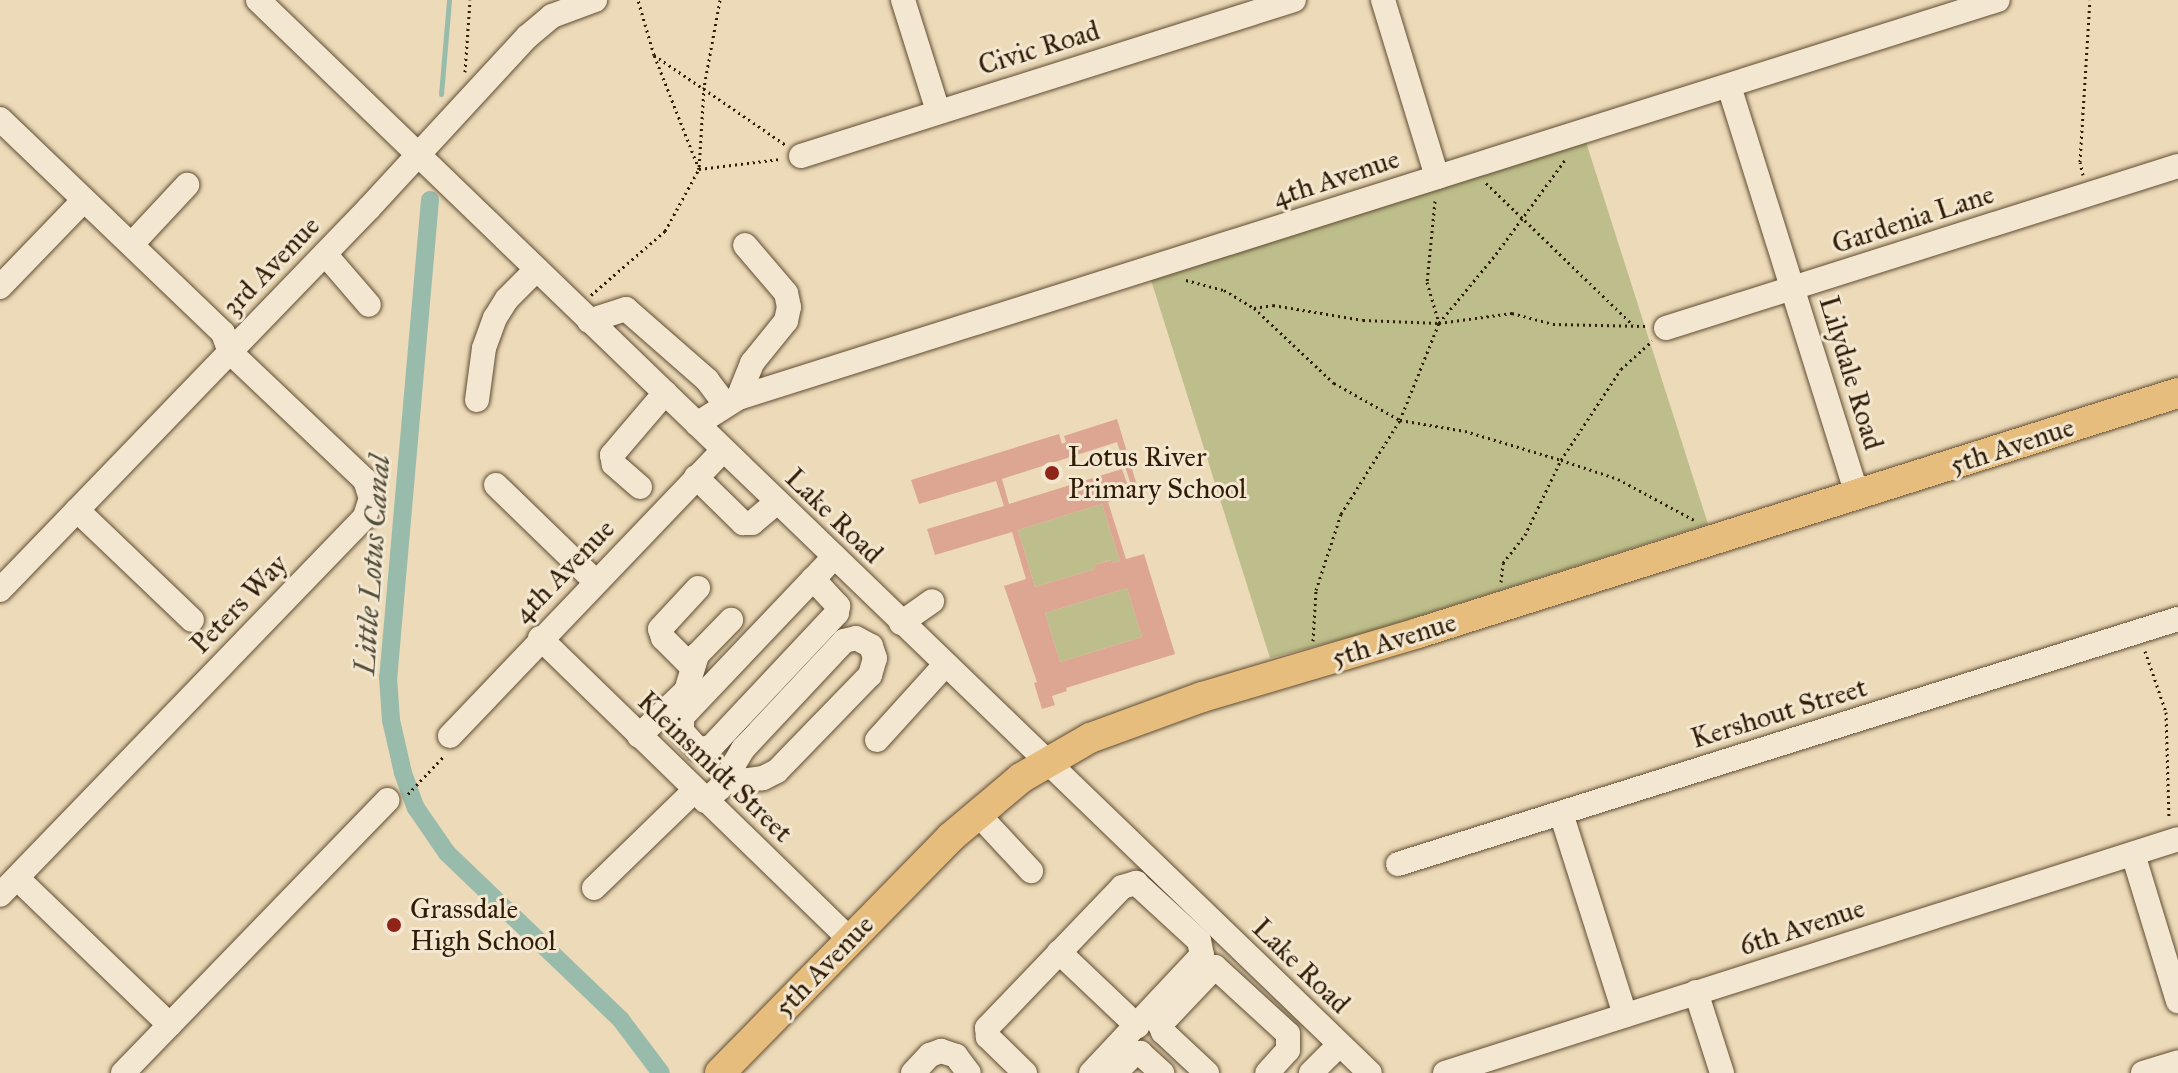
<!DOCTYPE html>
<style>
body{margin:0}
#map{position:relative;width:2178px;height:1073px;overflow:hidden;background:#ecdab8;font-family:"IM FELL Great Primer",serif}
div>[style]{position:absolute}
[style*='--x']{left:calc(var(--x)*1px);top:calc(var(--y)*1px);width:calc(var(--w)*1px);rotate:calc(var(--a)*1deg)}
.green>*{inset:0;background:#bdbe8b}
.stream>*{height:5px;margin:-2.5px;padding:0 2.5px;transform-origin:2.5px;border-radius:2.5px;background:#99bbab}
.canal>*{height:18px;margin:-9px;padding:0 9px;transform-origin:9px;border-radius:9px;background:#99bbab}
.building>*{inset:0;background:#dca693}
.path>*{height:3px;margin-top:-1.5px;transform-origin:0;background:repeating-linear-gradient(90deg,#311c06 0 2px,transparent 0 6px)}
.roads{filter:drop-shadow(0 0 2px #604c32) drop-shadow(0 0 2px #604c32)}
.minor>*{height:24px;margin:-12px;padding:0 12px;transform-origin:12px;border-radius:12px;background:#f3e7d1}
.major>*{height:30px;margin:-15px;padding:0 15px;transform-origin:15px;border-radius:15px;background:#e6bd7c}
.dots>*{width:22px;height:22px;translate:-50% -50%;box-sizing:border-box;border:4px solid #f3e7d1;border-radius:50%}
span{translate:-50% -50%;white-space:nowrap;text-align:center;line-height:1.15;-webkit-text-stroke:6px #f3e7d1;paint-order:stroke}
.street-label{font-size:28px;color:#311c06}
.poi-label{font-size:28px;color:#311c06}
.left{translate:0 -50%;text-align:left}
.water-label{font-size:30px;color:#504c38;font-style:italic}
</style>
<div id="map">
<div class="green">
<div style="clip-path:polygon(1586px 142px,1708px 524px,1369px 632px,1270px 658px,1151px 280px)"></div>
<div style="clip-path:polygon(1102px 504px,1120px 561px,1113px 563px,1111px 560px,1094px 565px,1095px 569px,1035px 587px,1018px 530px)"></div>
<div style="clip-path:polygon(1127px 588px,1142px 637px,1060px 662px,1045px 613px)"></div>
</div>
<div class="stream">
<div style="--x:441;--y:94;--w:94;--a:-85.1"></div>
</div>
<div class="canal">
<div style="--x:430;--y:200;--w:479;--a:95"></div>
<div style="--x:388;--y:677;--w:43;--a:86"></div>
<div style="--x:391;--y:720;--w:54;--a:77.2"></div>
<div style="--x:403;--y:773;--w:37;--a:70"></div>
<div style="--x:416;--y:808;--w:55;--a:55.4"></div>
<div style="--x:447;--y:853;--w:241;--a:43.8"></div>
<div style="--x:621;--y:1020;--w:66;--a:53"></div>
</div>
<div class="building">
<div style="clip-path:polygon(evenodd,1117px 419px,1139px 492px,1108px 502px,1126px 559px,1144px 554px,1175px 654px,1066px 688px,1067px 691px,1052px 696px,1055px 705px,1042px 709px,1034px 683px,1037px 682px,1004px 586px,1026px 579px,1012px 532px,935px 555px,927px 529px,1004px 506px,996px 481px,919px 504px,911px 480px,1059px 434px,1062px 444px,1066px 442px,1064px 436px,1117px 419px,1117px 442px,1132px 488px,1129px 489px,1122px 469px,1009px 504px,1002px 479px,1117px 442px,1117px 419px,1102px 504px,1120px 561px,1113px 563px,1112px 560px,1094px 565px,1095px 569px,1035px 587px,1018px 530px,1102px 504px,1117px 419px,1127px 588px,1142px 637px,1060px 662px,1045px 613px,1127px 588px)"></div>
</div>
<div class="path">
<div style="--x:720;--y:0;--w:88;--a:100.4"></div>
<div style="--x:704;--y:87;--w:82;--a:93.5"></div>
<div style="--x:699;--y:169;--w:83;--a:-7"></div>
<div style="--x:654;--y:55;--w:160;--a:34.3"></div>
<div style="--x:465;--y:72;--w:72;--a:-86"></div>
<div style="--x:2083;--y:175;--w:13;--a:-103"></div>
<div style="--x:2080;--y:162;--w:162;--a:-86.5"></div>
<div style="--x:1486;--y:183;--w:204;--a:44"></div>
<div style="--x:1435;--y:201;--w:81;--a:95.6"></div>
<div style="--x:1427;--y:282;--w:43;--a:73.7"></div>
<div style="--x:1186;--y:280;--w:39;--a:15"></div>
<div style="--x:1224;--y:290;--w:35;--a:31"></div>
<div style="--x:1254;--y:308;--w:110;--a:43.2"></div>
<div style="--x:1334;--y:383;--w:76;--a:29.3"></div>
<div style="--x:1400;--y:420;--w:66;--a:9.6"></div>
<div style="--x:1465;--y:431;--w:100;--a:16.8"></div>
<div style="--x:1561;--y:460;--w:60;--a:18.4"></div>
<div style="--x:1618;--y:479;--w:86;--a:28.3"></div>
<div style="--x:591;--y:295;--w:98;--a:-40.9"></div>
<div style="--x:665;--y:231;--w:71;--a:-61.3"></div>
<div style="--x:699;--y:169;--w:123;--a:-111.5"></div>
<div style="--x:654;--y:55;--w:57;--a:-106.2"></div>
<div style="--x:1254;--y:308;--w:19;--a:-9"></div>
<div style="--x:1273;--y:305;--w:91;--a:9.5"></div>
<div style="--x:1363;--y:320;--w:76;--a:2.3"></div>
<div style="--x:1439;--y:323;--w:74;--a:-7.8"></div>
<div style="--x:1512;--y:313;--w:42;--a:15"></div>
<div style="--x:1553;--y:324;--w:93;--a:1.2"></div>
<div style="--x:1501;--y:582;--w:19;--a:-84"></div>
<div style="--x:1503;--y:563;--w:36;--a:-52"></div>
<div style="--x:1525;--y:535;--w:83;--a:-64.4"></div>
<div style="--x:1561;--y:460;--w:109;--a:-56.6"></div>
<div style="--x:1621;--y:369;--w:42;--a:-42.1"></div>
<div style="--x:1313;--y:641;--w:51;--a:-86.6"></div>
<div style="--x:1316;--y:590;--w:80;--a:-71.8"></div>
<div style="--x:1341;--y:514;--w:111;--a:-57.9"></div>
<div style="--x:1400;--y:420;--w:105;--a:-68.1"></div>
<div style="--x:1439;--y:323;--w:89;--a:-50.4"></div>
<div style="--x:1496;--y:254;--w:117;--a:-53.7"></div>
<div style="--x:2145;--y:651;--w:65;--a:71"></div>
<div style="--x:2166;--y:712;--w:107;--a:88.4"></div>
<div style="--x:408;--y:794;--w:52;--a:-46.5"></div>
</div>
<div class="roads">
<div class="minor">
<div style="--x:258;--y:0;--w:1545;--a:43.98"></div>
<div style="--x:903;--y:0;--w:116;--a:72.5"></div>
<div style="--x:1383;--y:0;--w:185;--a:73"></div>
<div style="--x:1729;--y:86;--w:429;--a:72.6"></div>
<div style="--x:0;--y:119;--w:309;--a:43.8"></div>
<div style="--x:223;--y:333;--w:20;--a:70"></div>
<div style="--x:230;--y:352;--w:186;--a:43.5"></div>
<div style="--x:365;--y:480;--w:19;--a:72"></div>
<div style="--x:371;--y:498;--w:20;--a:108"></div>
<div style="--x:365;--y:517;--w:525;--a:134"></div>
<div style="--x:801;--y:156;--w:517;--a:-17.56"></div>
<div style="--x:132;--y:244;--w:81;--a:-47"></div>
<div style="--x:325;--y:254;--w:67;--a:49.2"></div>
<div style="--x:0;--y:287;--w:120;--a:-46"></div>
<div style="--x:589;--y:321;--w:39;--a:-18"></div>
<div style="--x:626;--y:309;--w:108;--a:41.2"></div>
<div style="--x:707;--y:380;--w:30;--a:53"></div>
<div style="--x:1666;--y:328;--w:537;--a:-17.56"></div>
<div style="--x:738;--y:398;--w:38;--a:-68"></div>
<div style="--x:752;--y:363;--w:54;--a:-51"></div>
<div style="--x:786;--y:321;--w:14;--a:-78"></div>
<div style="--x:789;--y:307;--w:14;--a:-102"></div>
<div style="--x:786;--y:293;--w:63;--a:-130.5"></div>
<div style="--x:477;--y:400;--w:52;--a:-82.3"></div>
<div style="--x:484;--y:348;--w:32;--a:-70"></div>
<div style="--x:495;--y:318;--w:22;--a:-58"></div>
<div style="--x:507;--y:299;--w:42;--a:-45"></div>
<div style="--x:697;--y:424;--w:49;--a:-32.4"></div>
<div style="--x:738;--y:398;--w:1321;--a:-17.53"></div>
<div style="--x:696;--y:477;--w:66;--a:44.4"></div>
<div style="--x:743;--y:523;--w:9;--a:0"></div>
<div style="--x:752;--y:523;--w:33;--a:-40"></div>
<div style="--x:496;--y:485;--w:138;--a:44.1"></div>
<div style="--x:640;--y:487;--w:35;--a:-139"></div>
<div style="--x:614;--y:464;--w:9;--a:-103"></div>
<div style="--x:612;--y:455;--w:82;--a:-49.5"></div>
<div style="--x:77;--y:510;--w:159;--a:43.7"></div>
<div style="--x:813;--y:579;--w:37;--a:47"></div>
<div style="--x:838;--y:606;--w:7;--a:98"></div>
<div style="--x:837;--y:613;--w:184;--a:133.2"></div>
<div style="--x:711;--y:747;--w:13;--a:171"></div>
<div style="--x:698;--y:749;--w:24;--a:-132"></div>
<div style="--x:682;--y:731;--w:14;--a:-90"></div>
<div style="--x:682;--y:717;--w:190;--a:-46.5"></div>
<div style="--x:813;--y:579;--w:10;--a:-45"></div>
<div style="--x:820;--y:572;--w:21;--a:-47"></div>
<div style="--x:0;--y:590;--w:531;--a:-45.99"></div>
<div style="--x:369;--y:208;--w:233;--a:-47.3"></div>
<div style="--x:527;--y:37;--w:33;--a:-40"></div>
<div style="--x:552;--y:16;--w:46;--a:-20.4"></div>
<div style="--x:901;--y:623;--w:38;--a:-35"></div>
<div style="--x:540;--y:638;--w:431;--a:44.2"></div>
<div style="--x:692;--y:667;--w:41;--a:-135"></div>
<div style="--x:663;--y:638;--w:9;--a:-108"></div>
<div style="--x:660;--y:629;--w:56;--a:-47.2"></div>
<div style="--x:450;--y:736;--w:395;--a:-46.3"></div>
<div style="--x:639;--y:736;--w:65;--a:-43.8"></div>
<div style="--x:686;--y:691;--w:38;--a:-73"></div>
<div style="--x:697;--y:655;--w:49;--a:-45.8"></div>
<div style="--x:877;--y:740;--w:101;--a:-47.8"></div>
<div style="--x:705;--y:801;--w:20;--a:-41"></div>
<div style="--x:720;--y:788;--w:45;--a:-59.5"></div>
<div style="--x:743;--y:749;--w:148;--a:-46.9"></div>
<div style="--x:844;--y:641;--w:12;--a:-14"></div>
<div style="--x:856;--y:638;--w:17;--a:28"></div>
<div style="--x:871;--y:646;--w:13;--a:72"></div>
<div style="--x:875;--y:658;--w:18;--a:106"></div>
<div style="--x:870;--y:675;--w:134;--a:134.1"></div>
<div style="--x:777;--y:771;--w:16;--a:153"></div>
<div style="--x:763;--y:778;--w:40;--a:172.9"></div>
<div style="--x:1561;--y:813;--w:212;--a:72.4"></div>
<div style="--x:978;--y:814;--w:78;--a:47.1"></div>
<div style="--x:2133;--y:854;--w:154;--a:73"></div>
<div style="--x:1398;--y:864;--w:818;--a:-17.44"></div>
<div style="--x:17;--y:878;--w:212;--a:43.9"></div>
<div style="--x:594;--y:888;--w:141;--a:-44.1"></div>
<div style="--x:1059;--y:952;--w:108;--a:43.5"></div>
<div style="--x:1696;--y:992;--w:85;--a:72.2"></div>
<div style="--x:123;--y:1073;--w:380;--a:-45.9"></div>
<div style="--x:913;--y:1073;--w:25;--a:-47"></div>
<div style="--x:930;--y:1055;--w:12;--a:-20"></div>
<div style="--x:941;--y:1051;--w:16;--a:18"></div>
<div style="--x:956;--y:1056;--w:21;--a:53"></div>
<div style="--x:1025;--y:1073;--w:52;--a:-135.8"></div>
<div style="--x:988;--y:1037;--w:9;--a:-96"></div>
<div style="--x:987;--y:1028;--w:195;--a:-46.2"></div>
<div style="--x:1122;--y:887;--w:15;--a:-16"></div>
<div style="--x:1136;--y:883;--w:86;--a:42.6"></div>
<div style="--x:1199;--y:941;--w:14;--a:78"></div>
<div style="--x:1202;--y:955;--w:162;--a:133.2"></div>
<div style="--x:1115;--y:1073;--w:24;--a:-45"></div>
<div style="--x:1132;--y:1056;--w:9;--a:-21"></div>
<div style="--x:1140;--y:1053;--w:30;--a:42"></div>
<div style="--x:1207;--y:1073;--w:60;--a:-137"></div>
<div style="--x:1163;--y:1032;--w:8;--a:-113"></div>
<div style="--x:1160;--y:1025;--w:80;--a:-46.5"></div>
<div style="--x:1215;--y:967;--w:99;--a:42.5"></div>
<div style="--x:1288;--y:1034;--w:16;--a:90"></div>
<div style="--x:1288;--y:1050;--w:31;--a:132"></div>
<div style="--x:1311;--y:1073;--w:40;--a:-45"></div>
<div style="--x:1445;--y:1073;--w:769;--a:-17.7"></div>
<div style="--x:2143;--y:1073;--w:37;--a:-17"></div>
</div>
<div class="major">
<div style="--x:720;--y:1073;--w:330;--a:-45.6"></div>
<div style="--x:951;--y:837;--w:92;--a:-40.1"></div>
<div style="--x:1021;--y:778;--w:80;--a:-30.1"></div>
<div style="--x:1090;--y:738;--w:119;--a:-20.1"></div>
<div style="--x:1202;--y:697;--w:225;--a:-16.5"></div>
<div style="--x:1418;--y:633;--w:797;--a:-17.53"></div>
</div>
</div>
<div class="dots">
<div style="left:1052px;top:473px;background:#8f2418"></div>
<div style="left:394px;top:925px;background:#8f2418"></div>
</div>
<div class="street-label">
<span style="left:1039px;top:48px;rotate:-17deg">Civic Road</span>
<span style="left:1336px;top:178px;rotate:-18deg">4th Avenue</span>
<span style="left:1913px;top:219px;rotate:-18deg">Gardenia Lane</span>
<span style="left:271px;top:266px;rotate:-46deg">3rd Avenue</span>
<span style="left:1851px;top:373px;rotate:73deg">Lilydale Road</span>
<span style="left:2012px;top:446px;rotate:-18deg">5th Avenue</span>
<span style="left:834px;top:516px;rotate:44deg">Lake Road</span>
<span style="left:564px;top:571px;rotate:-46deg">4th Avenue</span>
<span style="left:239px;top:604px;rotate:-46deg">Peters Way</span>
<span style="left:1394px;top:640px;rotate:-17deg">5th Avenue</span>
<span style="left:1779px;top:713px;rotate:-17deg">Kershout Street</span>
<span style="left:715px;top:767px;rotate:44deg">Kleinsmidt Street</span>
<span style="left:1802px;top:927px;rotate:-18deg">6th Avenue</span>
<span style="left:824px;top:966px;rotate:-46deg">5th Avenue</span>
<span style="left:1301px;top:966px;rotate:44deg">Lake Road</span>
</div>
<div class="poi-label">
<span class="left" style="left:1068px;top:473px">Lotus River<br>Primary School</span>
<span class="left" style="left:410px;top:925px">Grassdale<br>High School</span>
</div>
<div class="water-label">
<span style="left:372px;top:565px;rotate:-86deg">Little Lotus Canal</span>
</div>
</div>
